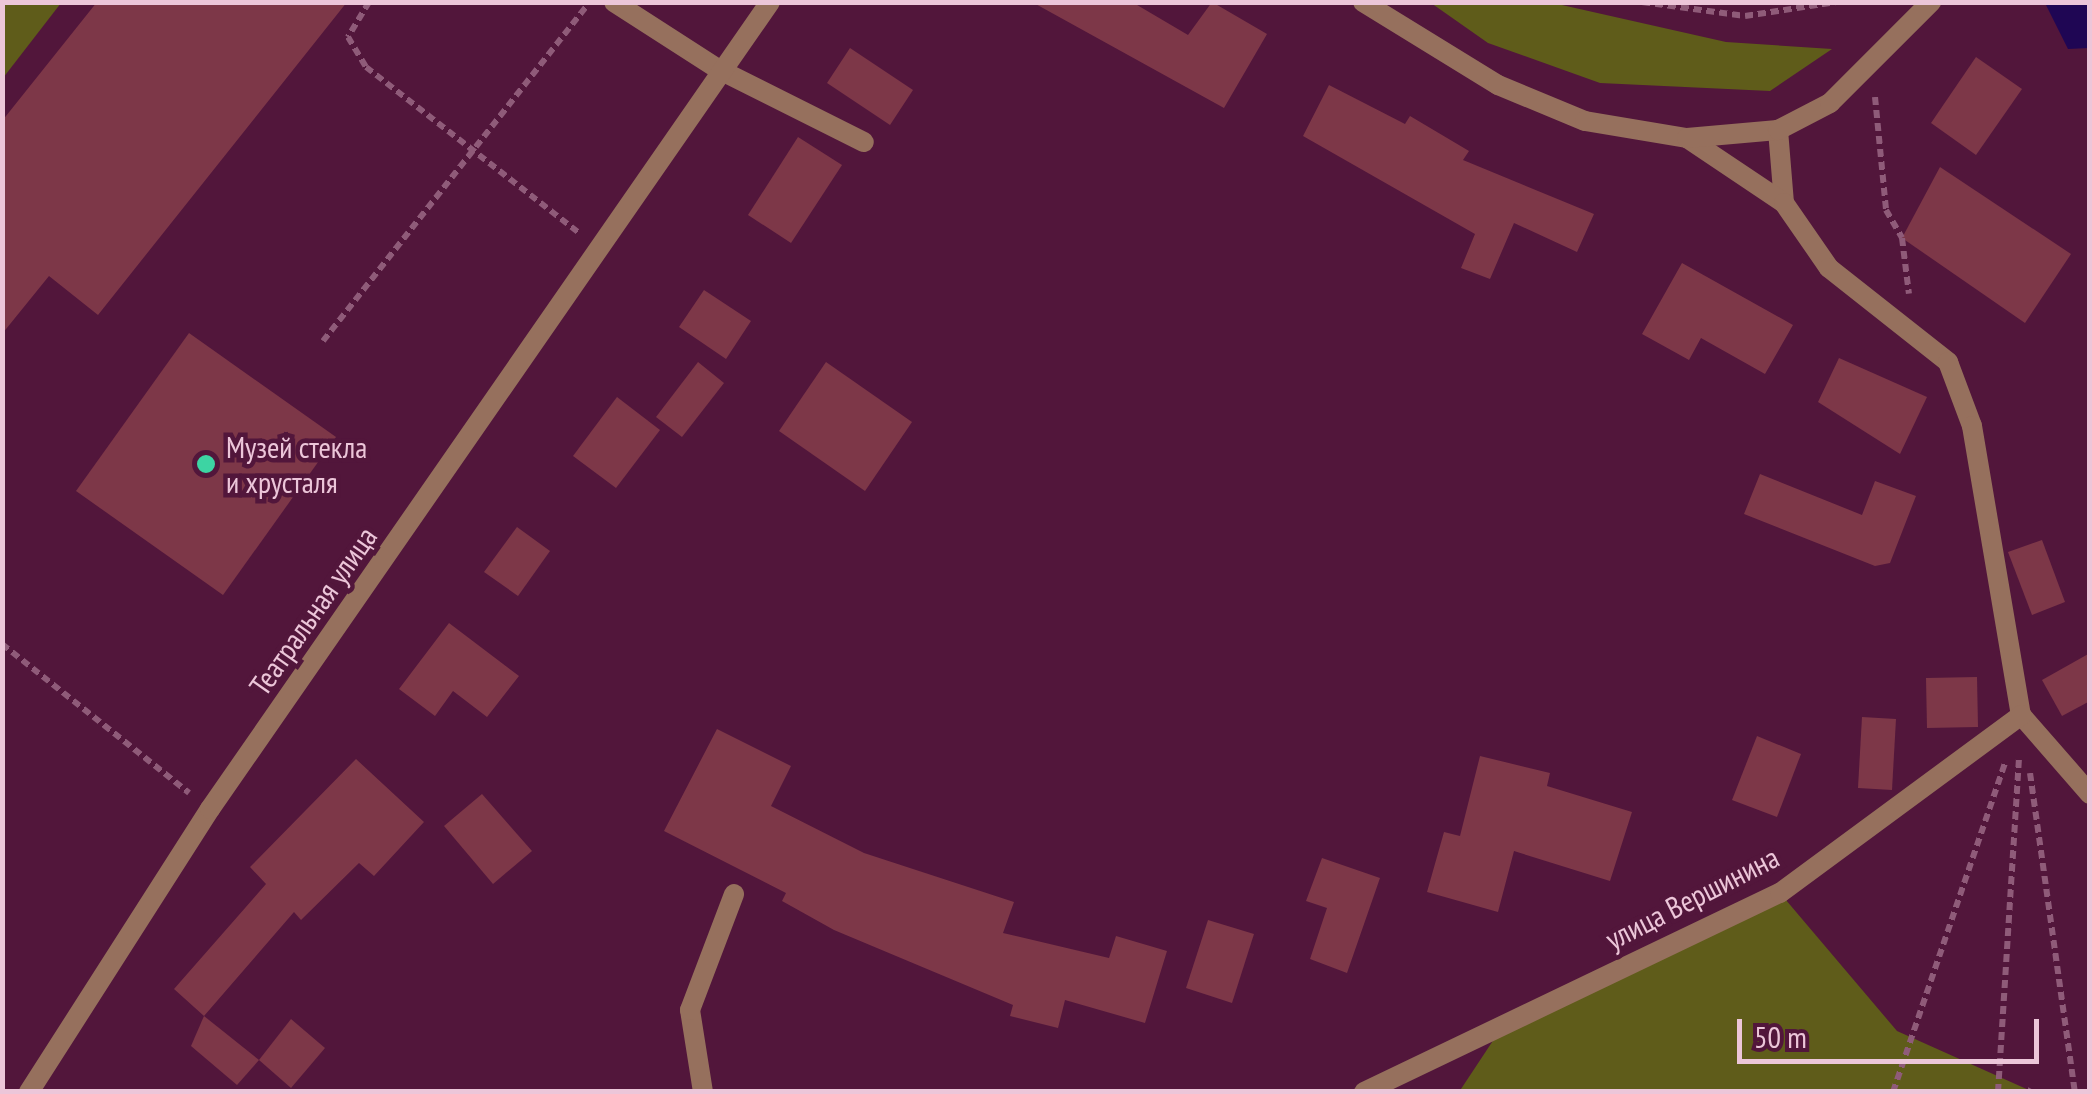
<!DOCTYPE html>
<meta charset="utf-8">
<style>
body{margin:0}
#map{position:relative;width:2092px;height:1094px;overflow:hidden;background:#52163b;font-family:"PT Sans Narrow",sans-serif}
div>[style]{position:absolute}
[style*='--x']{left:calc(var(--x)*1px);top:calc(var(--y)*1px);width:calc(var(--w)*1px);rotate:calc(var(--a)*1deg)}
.green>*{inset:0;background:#5f5c1a}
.water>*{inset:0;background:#1f0654}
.building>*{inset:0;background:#7d3748}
.path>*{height:6px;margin-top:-3px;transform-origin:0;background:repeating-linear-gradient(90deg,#8f5b79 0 8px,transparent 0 13px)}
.service>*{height:20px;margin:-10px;padding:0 10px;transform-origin:10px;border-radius:10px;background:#96705d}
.minor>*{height:20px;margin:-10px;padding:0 10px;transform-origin:10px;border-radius:10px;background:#96705d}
.dots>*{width:28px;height:28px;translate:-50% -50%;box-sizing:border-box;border:5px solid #52163b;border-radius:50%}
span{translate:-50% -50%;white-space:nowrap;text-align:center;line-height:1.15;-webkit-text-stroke:9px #52163b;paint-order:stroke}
.poi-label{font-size:30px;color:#ecc6d9}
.left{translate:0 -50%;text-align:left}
.street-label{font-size:30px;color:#ecc6d9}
.frame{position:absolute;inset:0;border:5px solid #ecc6d9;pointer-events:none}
.scale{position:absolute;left:1737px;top:1019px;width:302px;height:45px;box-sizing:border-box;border:5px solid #ecc6d9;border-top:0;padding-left:12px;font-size:30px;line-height:35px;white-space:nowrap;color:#ecc6d9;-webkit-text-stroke:8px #52163b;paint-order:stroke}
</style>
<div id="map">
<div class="green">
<div style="clip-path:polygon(3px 2px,61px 3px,3px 78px,2px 3px)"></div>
<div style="clip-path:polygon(1431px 3px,1553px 3px,1726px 42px,1832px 49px,1770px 91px,1600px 83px,1488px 43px)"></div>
<div style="clip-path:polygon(1780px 893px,1897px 1031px,2031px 1091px,1459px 1092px,1504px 1024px)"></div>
</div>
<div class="water">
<div style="clip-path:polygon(2045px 3px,2089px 3px,2089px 48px,2068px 49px)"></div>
</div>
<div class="building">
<div style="clip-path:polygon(97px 2px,347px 2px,98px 315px,49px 276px,2px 334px,2px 121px)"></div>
<div style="clip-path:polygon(1032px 2px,1132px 2px,1188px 35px,1212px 2px,1267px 34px,1224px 108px)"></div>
<div style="clip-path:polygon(850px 48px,913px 90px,890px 125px,827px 83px)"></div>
<div style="clip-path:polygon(1976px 57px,2022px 89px,1976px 155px,1931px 123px)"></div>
<div style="clip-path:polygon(1329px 85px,1405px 124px,1410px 116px,1469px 151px,1463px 160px,1594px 214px,1577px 252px,1514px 223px,1490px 279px,1461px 268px,1475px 234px,1303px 136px)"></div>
<div style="clip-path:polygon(798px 137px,842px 165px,791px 243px,748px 215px)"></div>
<div style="clip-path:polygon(1940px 167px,2071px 254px,2025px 323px,1902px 238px)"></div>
<div style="clip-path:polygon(1682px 263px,1793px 325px,1765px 374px,1701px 338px,1689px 360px,1642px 334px)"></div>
<div style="clip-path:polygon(704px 290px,751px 321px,726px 359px,679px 327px)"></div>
<div style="clip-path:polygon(189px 333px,336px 437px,223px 595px,76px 491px)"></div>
<div style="clip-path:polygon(1839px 358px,1927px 397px,1900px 454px,1818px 402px)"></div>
<div style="clip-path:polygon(698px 362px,724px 383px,682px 437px,656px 417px)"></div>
<div style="clip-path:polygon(826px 362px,912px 422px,865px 491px,779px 431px)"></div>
<div style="clip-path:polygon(617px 397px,660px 430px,616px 488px,573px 456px)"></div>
<div style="clip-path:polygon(1760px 474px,1862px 515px,1875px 481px,1916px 496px,1890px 563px,1875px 566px,1744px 514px)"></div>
<div style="clip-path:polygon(517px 527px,550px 551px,518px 596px,484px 572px)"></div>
<div style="clip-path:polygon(2042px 540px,2065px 602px,2032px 615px,2008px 552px)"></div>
<div style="clip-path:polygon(449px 623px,519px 676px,487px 717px,453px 691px,435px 716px,399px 689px)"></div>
<div style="clip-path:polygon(2090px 653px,2090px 701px,2062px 716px,2042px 680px)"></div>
<div style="clip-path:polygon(1977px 677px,1978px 727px,1927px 728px,1926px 678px)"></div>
<div style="clip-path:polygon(1862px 717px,1896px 719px,1892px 790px,1858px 788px)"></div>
<div style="clip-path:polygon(717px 729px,791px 766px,771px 806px,864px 853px,1014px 902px,1003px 933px,1109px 958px,1116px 936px,1167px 951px,1145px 1023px,1065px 1000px,1058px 1028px,1010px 1016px,1013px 1005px,834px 930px,782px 901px,786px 893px,664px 831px)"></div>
<div style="clip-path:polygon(1757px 736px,1801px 754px,1777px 817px,1732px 800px)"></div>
<div style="clip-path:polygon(1480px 756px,1550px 773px,1547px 786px,1632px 812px,1610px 881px,1514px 851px,1498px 912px,1427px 892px,1444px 832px,1460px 836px)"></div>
<div style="clip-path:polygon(356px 759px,424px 822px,374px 876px,359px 863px,301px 920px,294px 912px,204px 1016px,174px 989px,266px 884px,250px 867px)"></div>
<div style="clip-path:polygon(482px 794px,532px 851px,493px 884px,444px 826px)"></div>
<div style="clip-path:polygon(1322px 858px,1380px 878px,1347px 973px,1310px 959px,1327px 908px,1306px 901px)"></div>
<div style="clip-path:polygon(1208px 920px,1254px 934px,1232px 1003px,1186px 988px)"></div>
<div style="clip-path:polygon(204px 1016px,259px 1060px,237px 1085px,191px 1046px)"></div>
<div style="clip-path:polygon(291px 1019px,325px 1048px,291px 1088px,259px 1060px)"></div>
</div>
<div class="path">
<div style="--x:369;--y:2;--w:41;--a:121"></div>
<div style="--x:348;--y:37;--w:35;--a:59"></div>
<div style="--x:366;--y:67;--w:269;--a:37.9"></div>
<div style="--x:1642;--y:2;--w:104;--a:7.7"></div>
<div style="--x:1745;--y:16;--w:92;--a:-8.7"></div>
<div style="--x:1875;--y:97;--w:114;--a:84.4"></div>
<div style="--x:1886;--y:210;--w:32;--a:60"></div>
<div style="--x:1902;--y:238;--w:56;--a:82.9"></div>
<div style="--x:323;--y:341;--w:425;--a:-51.8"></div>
<div style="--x:2;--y:644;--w:239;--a:38.5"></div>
<div style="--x:2030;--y:773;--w:322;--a:82"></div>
<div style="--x:2027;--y:1090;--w:4;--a:27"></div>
<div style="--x:1893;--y:1092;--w:348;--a:-71.2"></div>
<div style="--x:1998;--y:1092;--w:335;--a:-86.4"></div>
</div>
<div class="service">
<div style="--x:718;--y:69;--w:163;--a:26.6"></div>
<div style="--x:1778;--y:130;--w:73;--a:85.3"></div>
<div style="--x:1687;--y:138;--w:117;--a:33.8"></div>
<div style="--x:1784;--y:203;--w:79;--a:55.3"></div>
<div style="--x:1829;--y:268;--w:152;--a:38.3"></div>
<div style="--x:1948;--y:362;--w:68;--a:69.4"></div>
<div style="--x:1972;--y:426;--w:293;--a:80.4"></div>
<div style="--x:2021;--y:715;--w:105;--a:48.9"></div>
<div style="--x:703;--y:1092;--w:83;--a:-99"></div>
<div style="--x:690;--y:1010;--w:124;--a:-69.2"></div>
<div style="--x:1364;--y:1092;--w:461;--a:-25.6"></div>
<div style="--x:1780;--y:893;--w:300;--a:-36.4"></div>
</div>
<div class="minor">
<div style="--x:614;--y:2;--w:124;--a:32.8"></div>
<div style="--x:1363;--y:2;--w:158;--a:31.6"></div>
<div style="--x:1498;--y:85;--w:94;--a:22.5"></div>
<div style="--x:1585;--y:121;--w:103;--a:9.5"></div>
<div style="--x:1687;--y:138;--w:91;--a:-5"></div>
<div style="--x:1778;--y:130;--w:59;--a:-27.4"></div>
<div style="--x:1830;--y:103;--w:143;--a:-45"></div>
<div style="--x:29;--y:1092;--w:336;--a:-57.4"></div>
<div style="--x:210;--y:809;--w:982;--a:-55.24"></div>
</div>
<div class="dots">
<div style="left:206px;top:464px;background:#3dd4a3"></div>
</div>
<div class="poi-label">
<span class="left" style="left:226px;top:464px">Музей стекла<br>и хрусталя</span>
</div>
<div class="street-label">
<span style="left:313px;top:611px;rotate:-55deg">Театральная улица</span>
<span style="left:1692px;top:898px;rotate:-27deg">улица Вершинина</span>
</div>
<div class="frame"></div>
<div class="scale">50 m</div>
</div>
